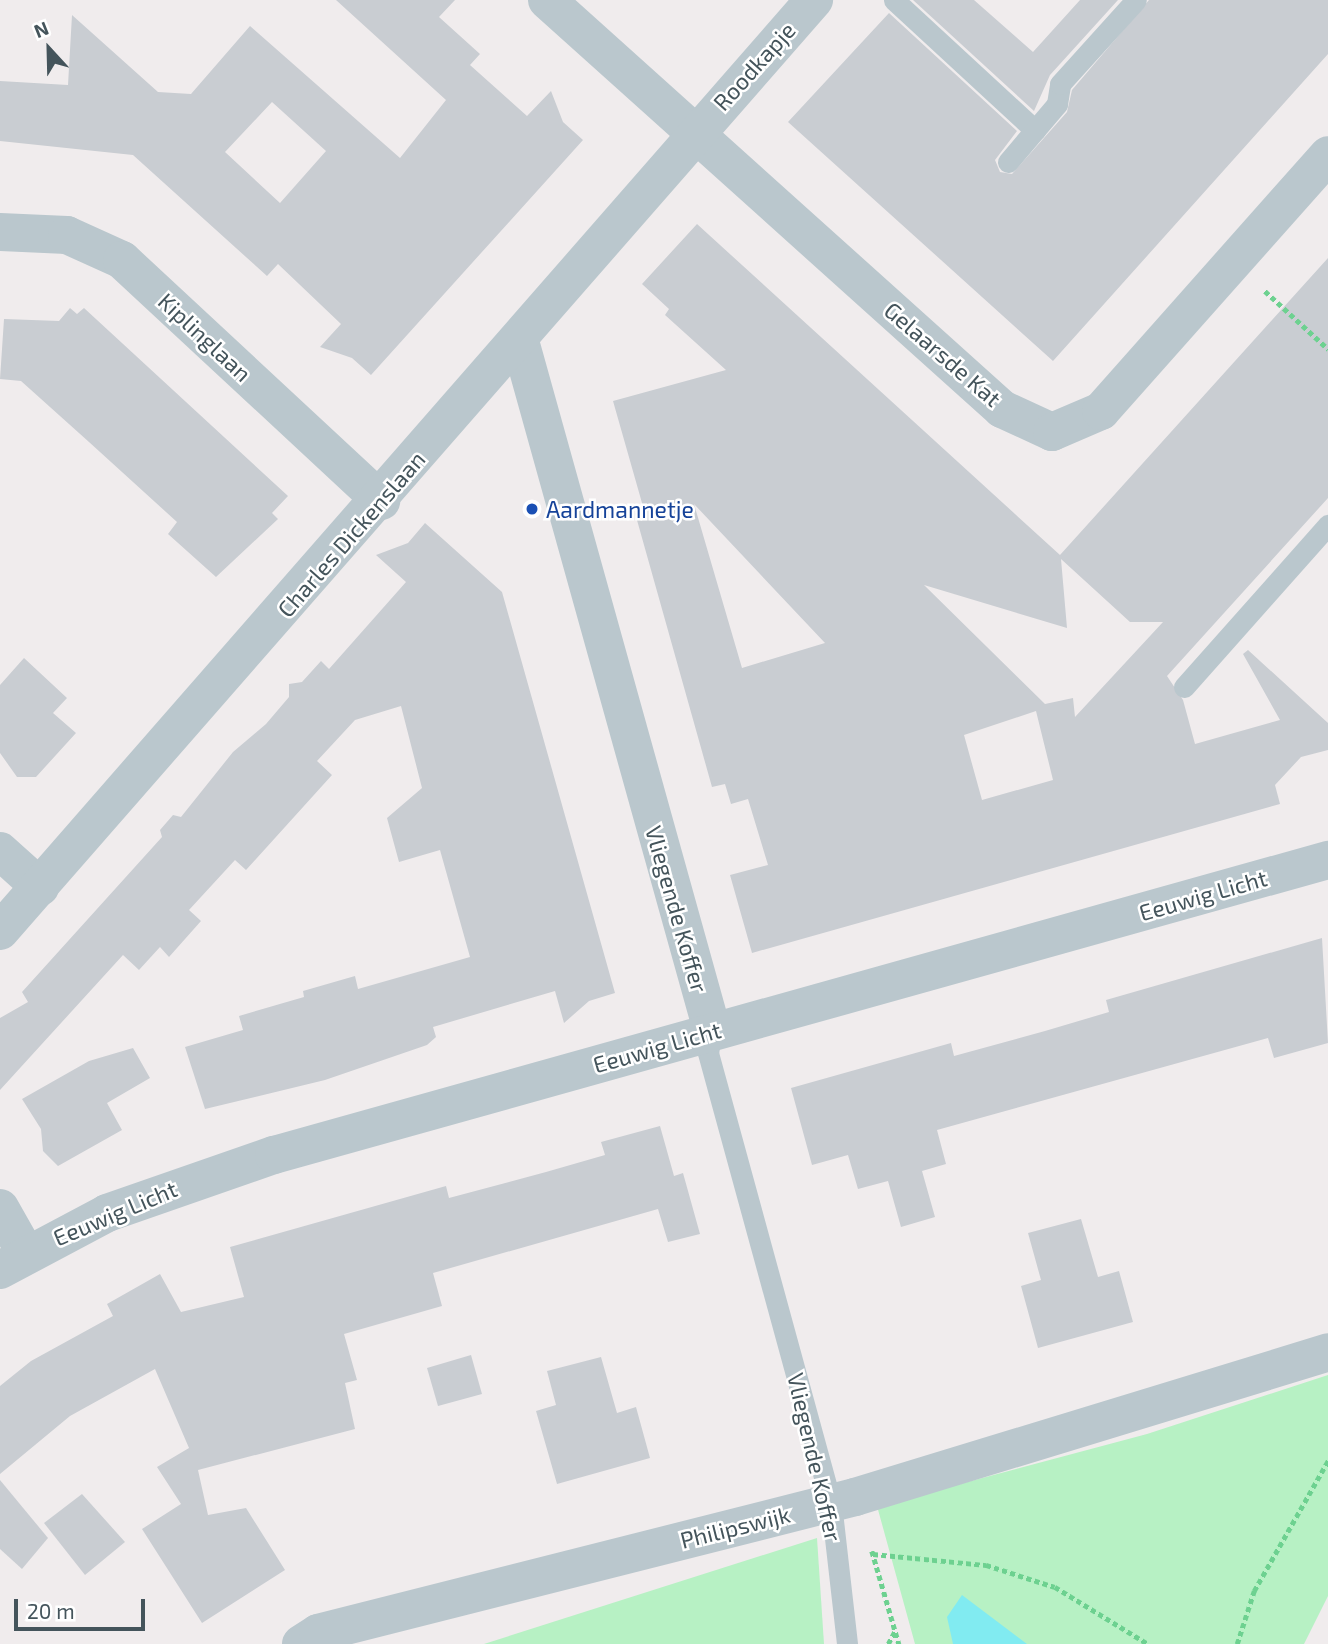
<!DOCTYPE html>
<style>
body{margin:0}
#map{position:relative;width:1328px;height:1644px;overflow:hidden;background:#f0eced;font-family:"Exo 2",sans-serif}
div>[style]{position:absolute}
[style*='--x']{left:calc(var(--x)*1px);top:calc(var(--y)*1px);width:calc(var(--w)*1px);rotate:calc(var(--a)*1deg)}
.green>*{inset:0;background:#b7f1c4}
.water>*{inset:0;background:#81ebf1}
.building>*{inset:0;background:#c9cdd2}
.path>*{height:4.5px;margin-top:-2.25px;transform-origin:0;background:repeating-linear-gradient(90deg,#6dd190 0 5px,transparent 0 8.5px)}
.lane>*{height:21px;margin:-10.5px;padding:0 10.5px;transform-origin:10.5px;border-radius:10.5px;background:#bac7cd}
.street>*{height:38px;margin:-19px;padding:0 19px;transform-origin:19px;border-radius:19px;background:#bac7cd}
.dots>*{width:19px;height:19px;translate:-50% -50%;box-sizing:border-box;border:4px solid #fff;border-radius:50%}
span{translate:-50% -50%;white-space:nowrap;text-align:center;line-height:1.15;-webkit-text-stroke:5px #fff;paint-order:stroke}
.street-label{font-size:23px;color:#44545b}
.transit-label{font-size:23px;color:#164399}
.left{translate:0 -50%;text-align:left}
.north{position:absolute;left:14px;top:14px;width:70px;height:70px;-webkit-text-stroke:5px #fff;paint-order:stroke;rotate:338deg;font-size:19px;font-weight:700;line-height:28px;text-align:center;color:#44545b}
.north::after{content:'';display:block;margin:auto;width:24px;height:32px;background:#44545b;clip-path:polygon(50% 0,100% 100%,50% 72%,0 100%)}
.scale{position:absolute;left:14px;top:1599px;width:131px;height:32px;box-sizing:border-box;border:4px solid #44545b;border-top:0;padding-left:9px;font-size:21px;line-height:24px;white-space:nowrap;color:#44545b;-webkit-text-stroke:5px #fff;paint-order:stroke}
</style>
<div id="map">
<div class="green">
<div style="clip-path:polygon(1328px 1375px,1328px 1596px,1304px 1644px,915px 1644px,877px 1506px,1147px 1434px)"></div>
<div style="clip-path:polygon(817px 1538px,824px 1644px,484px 1644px)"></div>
</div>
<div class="water">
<div style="clip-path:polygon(962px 1595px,1027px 1644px,953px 1644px,947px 1617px)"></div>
</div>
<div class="building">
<div style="clip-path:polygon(evenodd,336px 0,455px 0,439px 17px,480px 54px,470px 65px,527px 116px,551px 91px,563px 122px,583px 140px,371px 375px,352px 358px,320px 347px,341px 324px,278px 264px,267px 276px,133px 155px,0 141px,0 81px,68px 85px,72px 15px,158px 92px,191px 94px,250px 26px,400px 158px,446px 100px,336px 0,272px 102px,326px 151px,280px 203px,225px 152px,272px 102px)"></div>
<div style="clip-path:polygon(913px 0,974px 0,1033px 52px,1080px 0,1118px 0,1050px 75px,1034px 111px)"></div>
<div style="clip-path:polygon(1149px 0,1328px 0,1328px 54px,1053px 361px,788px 122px,889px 13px,1017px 131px,995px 160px,1000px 172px,1012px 174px,1067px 112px,1072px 90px)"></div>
<div style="clip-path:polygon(evenodd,697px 224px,1060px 555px,1328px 258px,1328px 498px,1167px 676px,1183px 700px,1195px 744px,1280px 720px,1243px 654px,1248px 650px,1328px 723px,1328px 750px,1301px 757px,1275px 785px,1280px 804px,752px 953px,730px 875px,768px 865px,748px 799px,731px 804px,725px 784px,712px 787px,635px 513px,644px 510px,613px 401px,726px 370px,665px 315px,669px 309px,642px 284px,697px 224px,694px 504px,825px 643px,742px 668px,694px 504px,697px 224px,1061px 559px,1130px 622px,1163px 622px,1075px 717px,1073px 698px,1045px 704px,924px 585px,1067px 628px,1061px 559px,697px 224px,1036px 711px,1053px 780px,982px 800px,964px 735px,1036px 711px)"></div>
<div style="clip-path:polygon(70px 308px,77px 314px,84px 308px,288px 496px,272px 513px,278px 519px,216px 577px,168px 534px,177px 522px,89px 442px,21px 381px,0 379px,4px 319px,59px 321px)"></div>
<div style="clip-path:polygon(425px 523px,502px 592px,615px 993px,589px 1001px,564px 1023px,555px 991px,433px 1027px,436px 1037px,427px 1045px,325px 1080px,205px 1109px,185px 1047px,243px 1030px,239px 1016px,304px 997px,303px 991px,355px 976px,358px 989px,470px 957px,440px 850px,399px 862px,387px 818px,422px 788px,401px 706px,355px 720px,317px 761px,332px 775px,246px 870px,235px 860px,189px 910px,201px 921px,169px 957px,160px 947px,139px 970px,123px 955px,0 1090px,0 1018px,28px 1002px,22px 992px,162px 837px,160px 830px,173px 815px,181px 817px,233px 752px,266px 724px,289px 697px,289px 684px,302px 682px,321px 661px,329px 669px,406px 582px,376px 555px,408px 543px)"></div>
<div style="clip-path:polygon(24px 658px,67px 698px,53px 713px,76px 733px,36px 777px,17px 777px,0 753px,0 685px)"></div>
<div style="clip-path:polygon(1322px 938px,1328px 1043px,1274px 1058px,1268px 1038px,937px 1130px,946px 1164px,922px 1171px,935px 1217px,901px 1227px,888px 1181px,858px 1189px,848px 1155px,812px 1165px,791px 1088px,951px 1043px,954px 1056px,1045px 1031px,1109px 1012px,1106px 1000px)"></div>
<div style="clip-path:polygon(133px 1048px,150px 1078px,107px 1103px,122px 1130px,58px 1166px,43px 1151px,41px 1129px,22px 1099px,89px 1061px)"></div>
<div style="clip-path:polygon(660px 1126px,674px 1176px,683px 1173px,700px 1234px,668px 1242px,658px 1209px,433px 1273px,442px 1306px,344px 1334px,357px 1380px,345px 1383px,355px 1429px,198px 1470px,208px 1515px,246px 1508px,285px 1570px,202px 1623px,142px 1529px,181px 1504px,157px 1467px,189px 1448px,155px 1369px,70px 1416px,0 1474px,0 1386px,31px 1361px,113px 1316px,107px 1304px,160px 1274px,181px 1312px,244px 1297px,230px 1247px,446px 1186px,449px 1198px,546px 1172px,605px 1155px,601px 1142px)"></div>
<div style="clip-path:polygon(1081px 1219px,1098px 1277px,1119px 1271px,1133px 1322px,1038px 1348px,1021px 1286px,1041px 1280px,1028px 1233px)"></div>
<div style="clip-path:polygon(471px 1355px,482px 1394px,438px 1406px,427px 1368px)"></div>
<div style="clip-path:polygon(601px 1357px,617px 1413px,636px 1407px,650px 1458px,557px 1484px,536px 1411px,556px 1405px,547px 1371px)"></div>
<div style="clip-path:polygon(0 1480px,48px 1538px,22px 1569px,0 1549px)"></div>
<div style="clip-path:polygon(82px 1494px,125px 1542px,85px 1575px,44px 1523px)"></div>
</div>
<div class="path">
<div style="--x:1265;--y:291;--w:86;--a:42.6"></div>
<div style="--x:872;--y:1551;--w:97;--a:73.8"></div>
<div style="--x:873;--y:1554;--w:114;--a:5.6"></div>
<div style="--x:986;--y:1565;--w:72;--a:17.7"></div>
<div style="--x:1055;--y:1587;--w:109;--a:31.5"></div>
<div style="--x:888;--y:1644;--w:15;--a:-62"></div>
<div style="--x:1237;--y:1644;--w:56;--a:-72.2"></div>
<div style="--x:1254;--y:1591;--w:150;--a:-60.4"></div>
</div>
<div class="lane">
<div style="--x:894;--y:0;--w:192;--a:42.7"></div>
<div style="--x:1008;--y:162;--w:76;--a:-49.8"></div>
<div style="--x:1057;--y:104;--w:20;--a:-81"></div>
<div style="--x:1060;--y:84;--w:113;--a:-47.9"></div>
<div style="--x:1184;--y:687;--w:217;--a:-48.4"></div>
<div style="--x:712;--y:1030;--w:23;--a:100"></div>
<div style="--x:708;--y:1053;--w:467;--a:74.7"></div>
<div style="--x:831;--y:1503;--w:142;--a:83.5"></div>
</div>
<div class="street">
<div style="--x:547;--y:0;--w:612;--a:41.95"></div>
<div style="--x:1002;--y:409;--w:55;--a:24.7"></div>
<div style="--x:1052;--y:432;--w:53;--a:-23.2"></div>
<div style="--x:1101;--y:411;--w:342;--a:-48.4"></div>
<div style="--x:0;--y:232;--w:67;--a:2.6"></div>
<div style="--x:67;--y:235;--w:60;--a:24.4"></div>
<div style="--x:122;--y:260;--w:354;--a:42.9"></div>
<div style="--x:520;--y:341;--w:715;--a:74.43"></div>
<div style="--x:0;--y:851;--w:54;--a:42"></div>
<div style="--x:0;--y:931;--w:1237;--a:-48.84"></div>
<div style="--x:0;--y:1208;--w:51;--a:60.4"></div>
<div style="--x:0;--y:1270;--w:121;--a:-28"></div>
<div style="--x:107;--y:1213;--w:177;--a:-19.2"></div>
<div style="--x:274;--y:1155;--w:1095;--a:-15.64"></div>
<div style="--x:301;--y:1644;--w:20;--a:-33"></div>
<div style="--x:318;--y:1633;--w:554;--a:-14.21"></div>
<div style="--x:855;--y:1497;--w:495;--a:-17"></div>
</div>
<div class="dots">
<div style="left:532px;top:509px;background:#1a4fb4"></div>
</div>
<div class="street-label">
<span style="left:754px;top:66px;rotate:-48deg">Roodkapje</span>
<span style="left:205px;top:337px;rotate:43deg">Kiplinglaan</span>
<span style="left:943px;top:354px;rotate:41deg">Gelaarsde Kat</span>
<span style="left:351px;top:534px;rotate:-49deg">Charles Dickenslaan</span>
<span style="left:1203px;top:895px;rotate:-16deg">Eeuwig Licht</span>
<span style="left:677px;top:909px;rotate:74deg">Vliegende Koffer</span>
<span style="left:657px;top:1047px;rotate:-16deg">Eeuwig Licht</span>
<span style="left:115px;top:1213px;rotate:-23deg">Eeuwig Licht</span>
<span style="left:815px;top:1457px;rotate:77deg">Vliegende Koffer</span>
<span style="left:735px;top:1527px;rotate:-14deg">Philipswijk</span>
</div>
<div class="transit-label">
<span class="left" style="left:546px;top:509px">Aardmannetje</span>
</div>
<div class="north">N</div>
<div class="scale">20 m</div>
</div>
